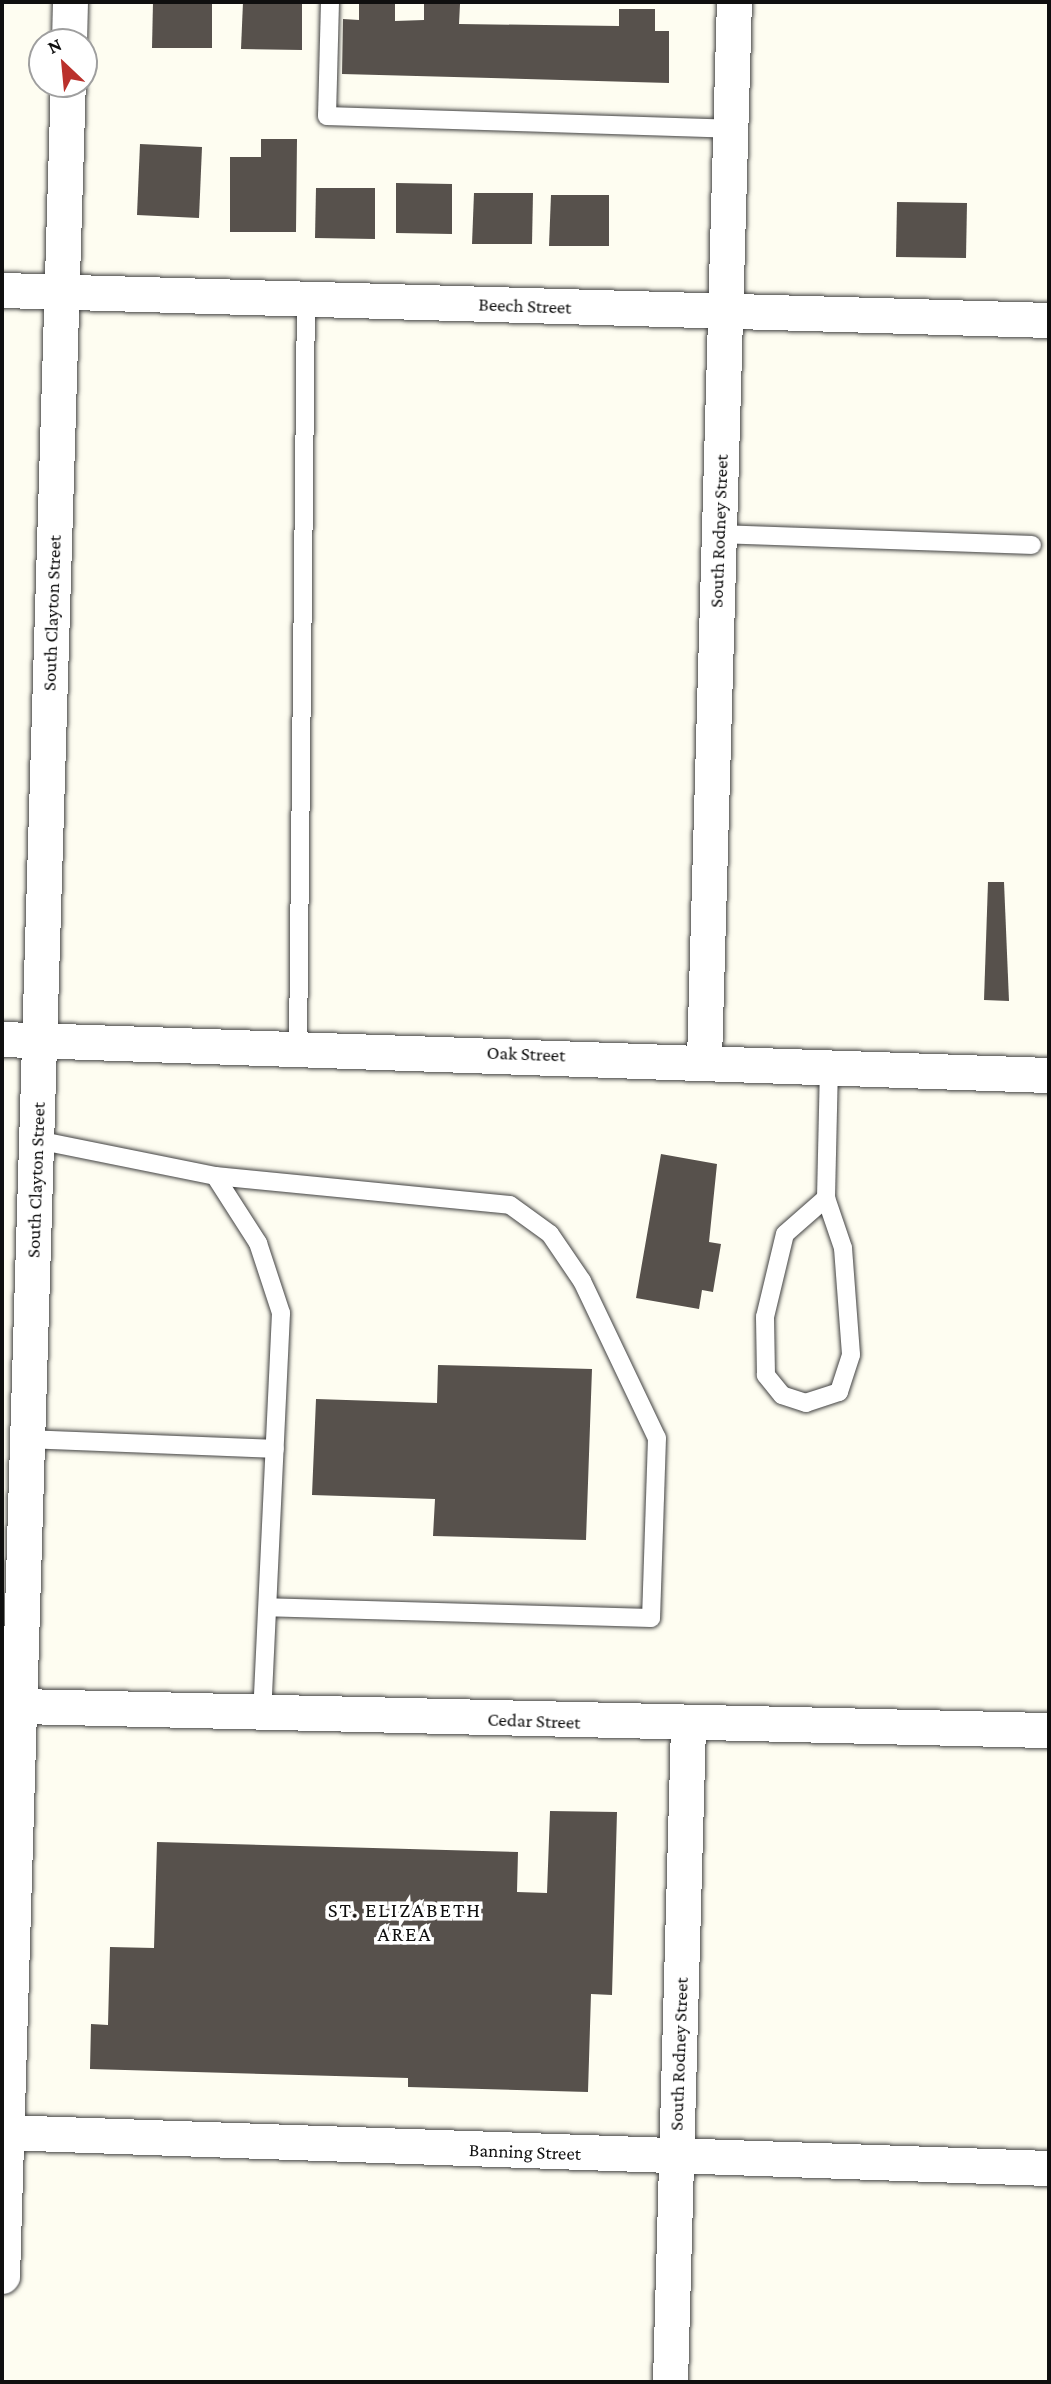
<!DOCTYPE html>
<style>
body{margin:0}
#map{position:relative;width:1051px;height:2384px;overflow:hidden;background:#fefdf1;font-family:"Crimson Pro",serif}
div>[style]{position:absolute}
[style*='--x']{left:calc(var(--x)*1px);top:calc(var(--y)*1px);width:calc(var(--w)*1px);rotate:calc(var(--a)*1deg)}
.building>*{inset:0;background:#57514c}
.roads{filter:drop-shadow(0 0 2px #424242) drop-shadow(0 0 2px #424242)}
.lane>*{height:18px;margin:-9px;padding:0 9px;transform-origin:9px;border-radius:9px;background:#fff}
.street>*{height:35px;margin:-17.5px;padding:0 17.5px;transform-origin:17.5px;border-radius:17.5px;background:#fff}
span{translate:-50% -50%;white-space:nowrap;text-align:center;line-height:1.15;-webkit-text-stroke:7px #fff;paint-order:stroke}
.street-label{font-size:19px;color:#0f0f0f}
.neighbourhood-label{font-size:21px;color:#0f0f0f;letter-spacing:2px}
.frame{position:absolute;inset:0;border:4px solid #0f0f0f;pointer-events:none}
.north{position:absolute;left:28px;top:28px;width:70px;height:70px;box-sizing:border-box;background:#fff;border:2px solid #9f9f9f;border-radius:50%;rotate:334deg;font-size:19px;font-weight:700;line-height:28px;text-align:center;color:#0f0f0f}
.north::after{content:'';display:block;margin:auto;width:24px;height:32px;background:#ba312c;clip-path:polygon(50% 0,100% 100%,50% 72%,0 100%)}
</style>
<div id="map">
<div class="building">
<div style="clip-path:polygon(153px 2px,212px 2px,212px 48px,152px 48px)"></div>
<div style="clip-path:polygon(243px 2px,302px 2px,302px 50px,241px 49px)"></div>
<div style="clip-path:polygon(395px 2px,395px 21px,424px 20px,424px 4px,460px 4px,459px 24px,619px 26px,619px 9px,655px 9px,655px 31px,669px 31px,669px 83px,342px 74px,343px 19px,359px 20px,359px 3px)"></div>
<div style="clip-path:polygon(261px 139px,297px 139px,296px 232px,230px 232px,230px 157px,261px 157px)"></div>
<div style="clip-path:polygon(140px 144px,202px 147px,199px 218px,137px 215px)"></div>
<div style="clip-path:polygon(396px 183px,452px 184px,452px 234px,396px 233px)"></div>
<div style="clip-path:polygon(316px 188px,375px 188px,375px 239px,315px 238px)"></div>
<div style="clip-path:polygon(474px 193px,533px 193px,532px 244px,472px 244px)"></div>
<div style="clip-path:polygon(551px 195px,609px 195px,609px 246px,549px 246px)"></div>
<div style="clip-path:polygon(897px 202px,967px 203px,966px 258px,896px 257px)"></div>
<div style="clip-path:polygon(988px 882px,1004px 882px,1009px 1001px,984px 1000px)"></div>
<div style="clip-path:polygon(661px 1154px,717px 1164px,709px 1242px,721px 1244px,713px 1292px,702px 1290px,699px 1309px,636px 1298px)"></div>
<div style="clip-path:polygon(438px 1365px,592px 1369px,586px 1540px,433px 1536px,435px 1499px,312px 1495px,316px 1399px,437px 1403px)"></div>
<div style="clip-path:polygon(550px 1811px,617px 1812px,612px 1995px,591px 1994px,588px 2092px,408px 2087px,408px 2078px,90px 2069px,91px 2024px,108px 2025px,110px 1947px,154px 1948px,157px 1842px,518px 1852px,517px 1892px,547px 1893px)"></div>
</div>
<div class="roads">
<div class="lane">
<div style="--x:330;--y:2;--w:114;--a:91.5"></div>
<div style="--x:327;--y:116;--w:403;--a:1.8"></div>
<div style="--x:719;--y:534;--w:313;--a:2"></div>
<div style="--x:298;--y:1047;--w:747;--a:-89.39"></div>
<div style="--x:37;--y:1140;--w:182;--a:11.4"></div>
<div style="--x:215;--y:1176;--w:296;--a:5.6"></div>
<div style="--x:510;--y:1205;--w:49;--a:35.9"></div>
<div style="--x:550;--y:1234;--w:57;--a:55.8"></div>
<div style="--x:582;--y:1281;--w:174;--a:64.5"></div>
<div style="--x:657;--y:1438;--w:180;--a:91.9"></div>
<div style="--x:651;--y:1618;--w:383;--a:-178.4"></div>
<div style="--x:215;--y:1176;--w:80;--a:57.3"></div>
<div style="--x:258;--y:1243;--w:74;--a:71.8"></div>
<div style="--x:281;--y:1313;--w:400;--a:92.7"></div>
<div style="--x:826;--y:1198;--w:53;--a:71.2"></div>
<div style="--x:843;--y:1248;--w:107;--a:85.7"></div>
<div style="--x:851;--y:1355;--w:39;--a:108"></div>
<div style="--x:839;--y:1392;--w:35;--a:162"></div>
<div style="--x:806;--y:1403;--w:25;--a:-162"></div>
<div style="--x:782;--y:1395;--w:26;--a:-129"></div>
<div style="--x:766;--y:1375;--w:58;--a:-91"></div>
<div style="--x:765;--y:1317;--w:85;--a:-76.5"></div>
<div style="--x:785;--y:1234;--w:55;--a:-41.3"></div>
<div style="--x:826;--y:1198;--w:133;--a:-88.7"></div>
<div style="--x:28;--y:1439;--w:247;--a:2.3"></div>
</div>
<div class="street">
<div style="--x:69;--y:42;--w:40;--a:-88.6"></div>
<div style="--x:2;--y:290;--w:1047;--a:1.64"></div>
<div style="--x:2;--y:1039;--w:1048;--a:1.97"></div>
<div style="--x:704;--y:1060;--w:1058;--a:-88.38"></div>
<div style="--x:20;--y:1706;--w:1029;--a:1.34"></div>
<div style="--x:2;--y:2132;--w:1048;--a:1.97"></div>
<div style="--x:2;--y:2276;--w:2193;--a:-88.28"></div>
<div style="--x:670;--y:2382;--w:657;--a:-88.43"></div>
</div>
</div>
<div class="street-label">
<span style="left:525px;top:306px;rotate:2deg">Beech Street</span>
<span style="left:719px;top:531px;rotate:-88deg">South Rodney Street</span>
<span style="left:52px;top:613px;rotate:-88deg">South Clayton Street</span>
<span style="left:526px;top:1054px;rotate:2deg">Oak Street</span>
<span style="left:36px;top:1180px;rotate:-88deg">South Clayton Street</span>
<span style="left:534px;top:1721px;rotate:2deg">Cedar Street</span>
<span style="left:679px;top:2054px;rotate:-88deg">South Rodney Street</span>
<span style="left:525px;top:2152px;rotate:2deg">Banning Street</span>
</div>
<div class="neighbourhood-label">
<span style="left:405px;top:1922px">ST. ELIZABETH<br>AREA</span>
</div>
<div class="frame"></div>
<div class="north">N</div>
</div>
